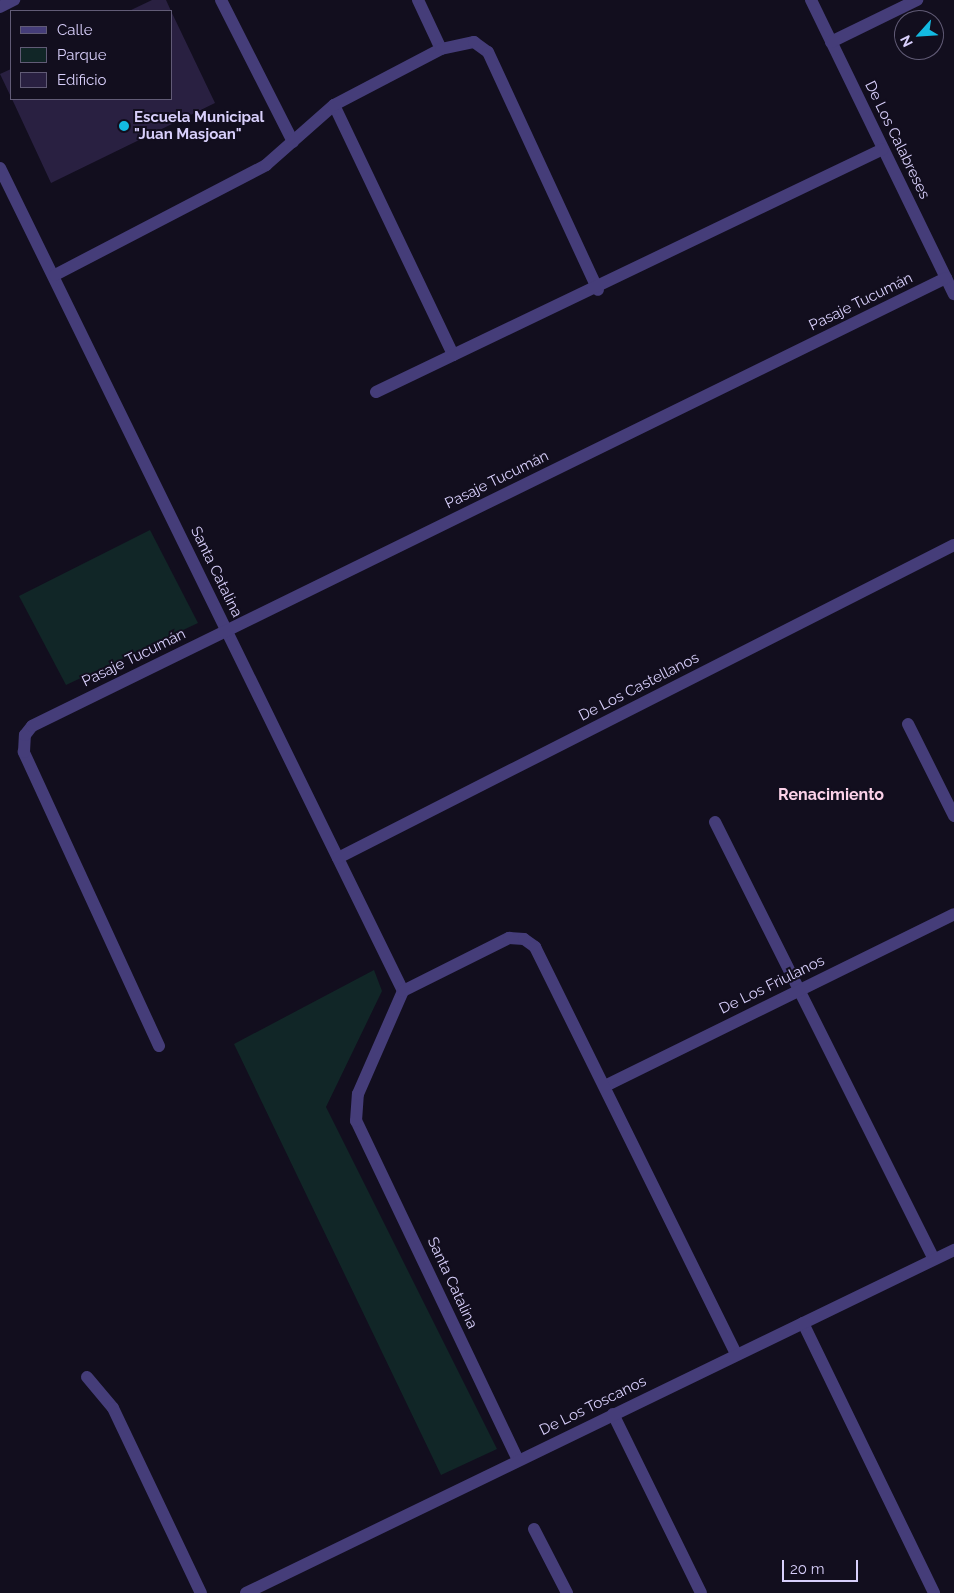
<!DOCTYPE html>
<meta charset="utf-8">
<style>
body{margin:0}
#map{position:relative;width:954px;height:1593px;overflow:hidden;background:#120e1e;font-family:Raleway,sans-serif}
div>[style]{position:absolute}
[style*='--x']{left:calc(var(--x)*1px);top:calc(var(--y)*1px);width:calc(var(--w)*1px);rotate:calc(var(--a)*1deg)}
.green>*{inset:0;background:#112627}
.building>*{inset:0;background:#292041}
.minor>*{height:12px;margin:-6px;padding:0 6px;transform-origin:6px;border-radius:6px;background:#453d79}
.dots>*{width:14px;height:14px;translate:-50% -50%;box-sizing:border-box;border:2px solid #120e1e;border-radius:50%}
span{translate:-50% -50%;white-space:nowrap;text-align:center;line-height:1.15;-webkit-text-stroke:4px #120e1e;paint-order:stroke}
.poi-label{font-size:15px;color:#d8cffb;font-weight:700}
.left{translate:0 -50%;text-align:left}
.street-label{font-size:15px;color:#d8cffb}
.neighbourhood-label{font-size:16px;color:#fbd1e8;font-weight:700}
.legend{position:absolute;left:10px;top:10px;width:162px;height:90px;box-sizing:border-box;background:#120e1e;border:1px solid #615b76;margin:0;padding:6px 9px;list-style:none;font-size:15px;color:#d8cffb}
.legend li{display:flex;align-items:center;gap:10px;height:25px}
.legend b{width:25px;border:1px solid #615b76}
.north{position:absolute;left:894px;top:10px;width:50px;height:50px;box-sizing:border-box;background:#120e1e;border:1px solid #615b76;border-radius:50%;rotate:244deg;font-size:14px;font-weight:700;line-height:20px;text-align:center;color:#d8cffb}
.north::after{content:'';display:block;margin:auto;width:18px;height:22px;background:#13bae2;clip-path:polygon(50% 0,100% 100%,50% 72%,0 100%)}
.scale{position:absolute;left:782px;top:1560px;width:76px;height:22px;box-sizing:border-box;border:2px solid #d8cffb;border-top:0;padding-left:6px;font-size:15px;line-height:18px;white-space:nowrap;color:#d8cffb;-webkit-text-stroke:4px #120e1e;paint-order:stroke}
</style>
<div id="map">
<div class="green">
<div style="clip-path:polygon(150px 530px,198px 623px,66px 685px,19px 596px)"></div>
<div style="clip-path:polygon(374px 970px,382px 991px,326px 1107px,497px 1449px,441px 1475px,234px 1044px)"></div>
</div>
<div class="building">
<div style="clip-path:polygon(152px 0,166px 0,171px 11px,129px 11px)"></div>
<div style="clip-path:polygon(171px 11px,215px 103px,51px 183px,12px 99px,171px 99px)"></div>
<div style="clip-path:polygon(11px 69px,11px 97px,0 74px)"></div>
</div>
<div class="minor">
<div style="--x:221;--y:0;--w:159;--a:63.1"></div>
<div style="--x:418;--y:0;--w:54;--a:64.9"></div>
<div style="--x:811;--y:0;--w:327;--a:64.1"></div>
<div style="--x:0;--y:7;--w:16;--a:-27"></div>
<div style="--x:831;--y:42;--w:96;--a:-26"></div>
<div style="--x:334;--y:105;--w:277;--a:64.5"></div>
<div style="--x:0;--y:168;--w:916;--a:63.91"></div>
<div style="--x:55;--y:275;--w:238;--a:-27.5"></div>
<div style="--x:266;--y:165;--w:91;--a:-41.4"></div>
<div style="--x:334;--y:105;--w:121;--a:-27.6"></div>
<div style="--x:441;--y:49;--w:34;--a:-12"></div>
<div style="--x:474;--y:42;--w:17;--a:36"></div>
<div style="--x:488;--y:52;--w:262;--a:65.2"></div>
<div style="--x:376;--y:392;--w:562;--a:-25.61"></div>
<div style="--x:908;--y:724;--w:103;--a:63.4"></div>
<div style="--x:715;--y:822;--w:489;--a:63.4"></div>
<div style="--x:338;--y:858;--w:691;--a:-26.94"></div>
<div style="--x:159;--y:1046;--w:324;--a:-114.7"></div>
<div style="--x:24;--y:752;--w:17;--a:-87"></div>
<div style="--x:25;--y:735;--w:11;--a:-52"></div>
<div style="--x:32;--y:726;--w:1018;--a:-26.11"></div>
<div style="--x:605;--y:1086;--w:389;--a:-26.2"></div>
<div style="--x:803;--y:1323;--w:300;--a:64.1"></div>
<div style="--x:87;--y:1377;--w:40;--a:50"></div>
<div style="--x:113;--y:1408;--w:205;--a:64.6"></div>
<div style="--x:613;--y:1414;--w:199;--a:63.8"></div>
<div style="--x:518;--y:1460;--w:376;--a:-115.5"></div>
<div style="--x:356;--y:1121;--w:27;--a:-86"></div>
<div style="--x:358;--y:1094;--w:112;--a:-66.4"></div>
<div style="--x:403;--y:991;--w:119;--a:-26.6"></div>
<div style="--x:509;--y:938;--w:15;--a:4"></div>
<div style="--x:524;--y:939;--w:14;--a:36"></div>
<div style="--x:535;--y:947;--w:454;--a:63.7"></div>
<div style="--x:534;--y:1529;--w:72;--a:62.7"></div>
<div style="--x:246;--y:1593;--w:787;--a:-25.85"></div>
</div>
<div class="dots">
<div style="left:124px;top:126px;background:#13bae2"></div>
</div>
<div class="poi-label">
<span class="left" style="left:134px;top:126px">Escuela Municipal<br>"Juan Masjoan"</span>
</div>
<div class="street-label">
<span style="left:897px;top:140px;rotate:64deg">De Los Calabreses</span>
<span style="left:861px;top:302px;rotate:-26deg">Pasaje Tucumán</span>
<span style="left:497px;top:480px;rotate:-26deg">Pasaje Tucumán</span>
<span style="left:216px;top:572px;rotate:64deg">Santa Catalina</span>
<span style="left:134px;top:658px;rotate:-26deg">Pasaje Tucumán</span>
<span style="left:639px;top:687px;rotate:-27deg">De Los Castellanos</span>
<span style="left:772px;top:985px;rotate:-26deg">De Los Friulanos</span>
<span style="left:452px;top:1283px;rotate:65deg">Santa Catalina</span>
<span style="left:593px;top:1406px;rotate:-26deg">De Los Toscanos</span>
</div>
<div class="neighbourhood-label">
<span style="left:831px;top:795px">Renacimiento</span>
</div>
<ul class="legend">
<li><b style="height:6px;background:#453d79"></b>Calle</li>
<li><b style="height:14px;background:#112627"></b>Parque</li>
<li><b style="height:14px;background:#292041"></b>Edificio</li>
</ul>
<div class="north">N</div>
<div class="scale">20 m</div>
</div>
